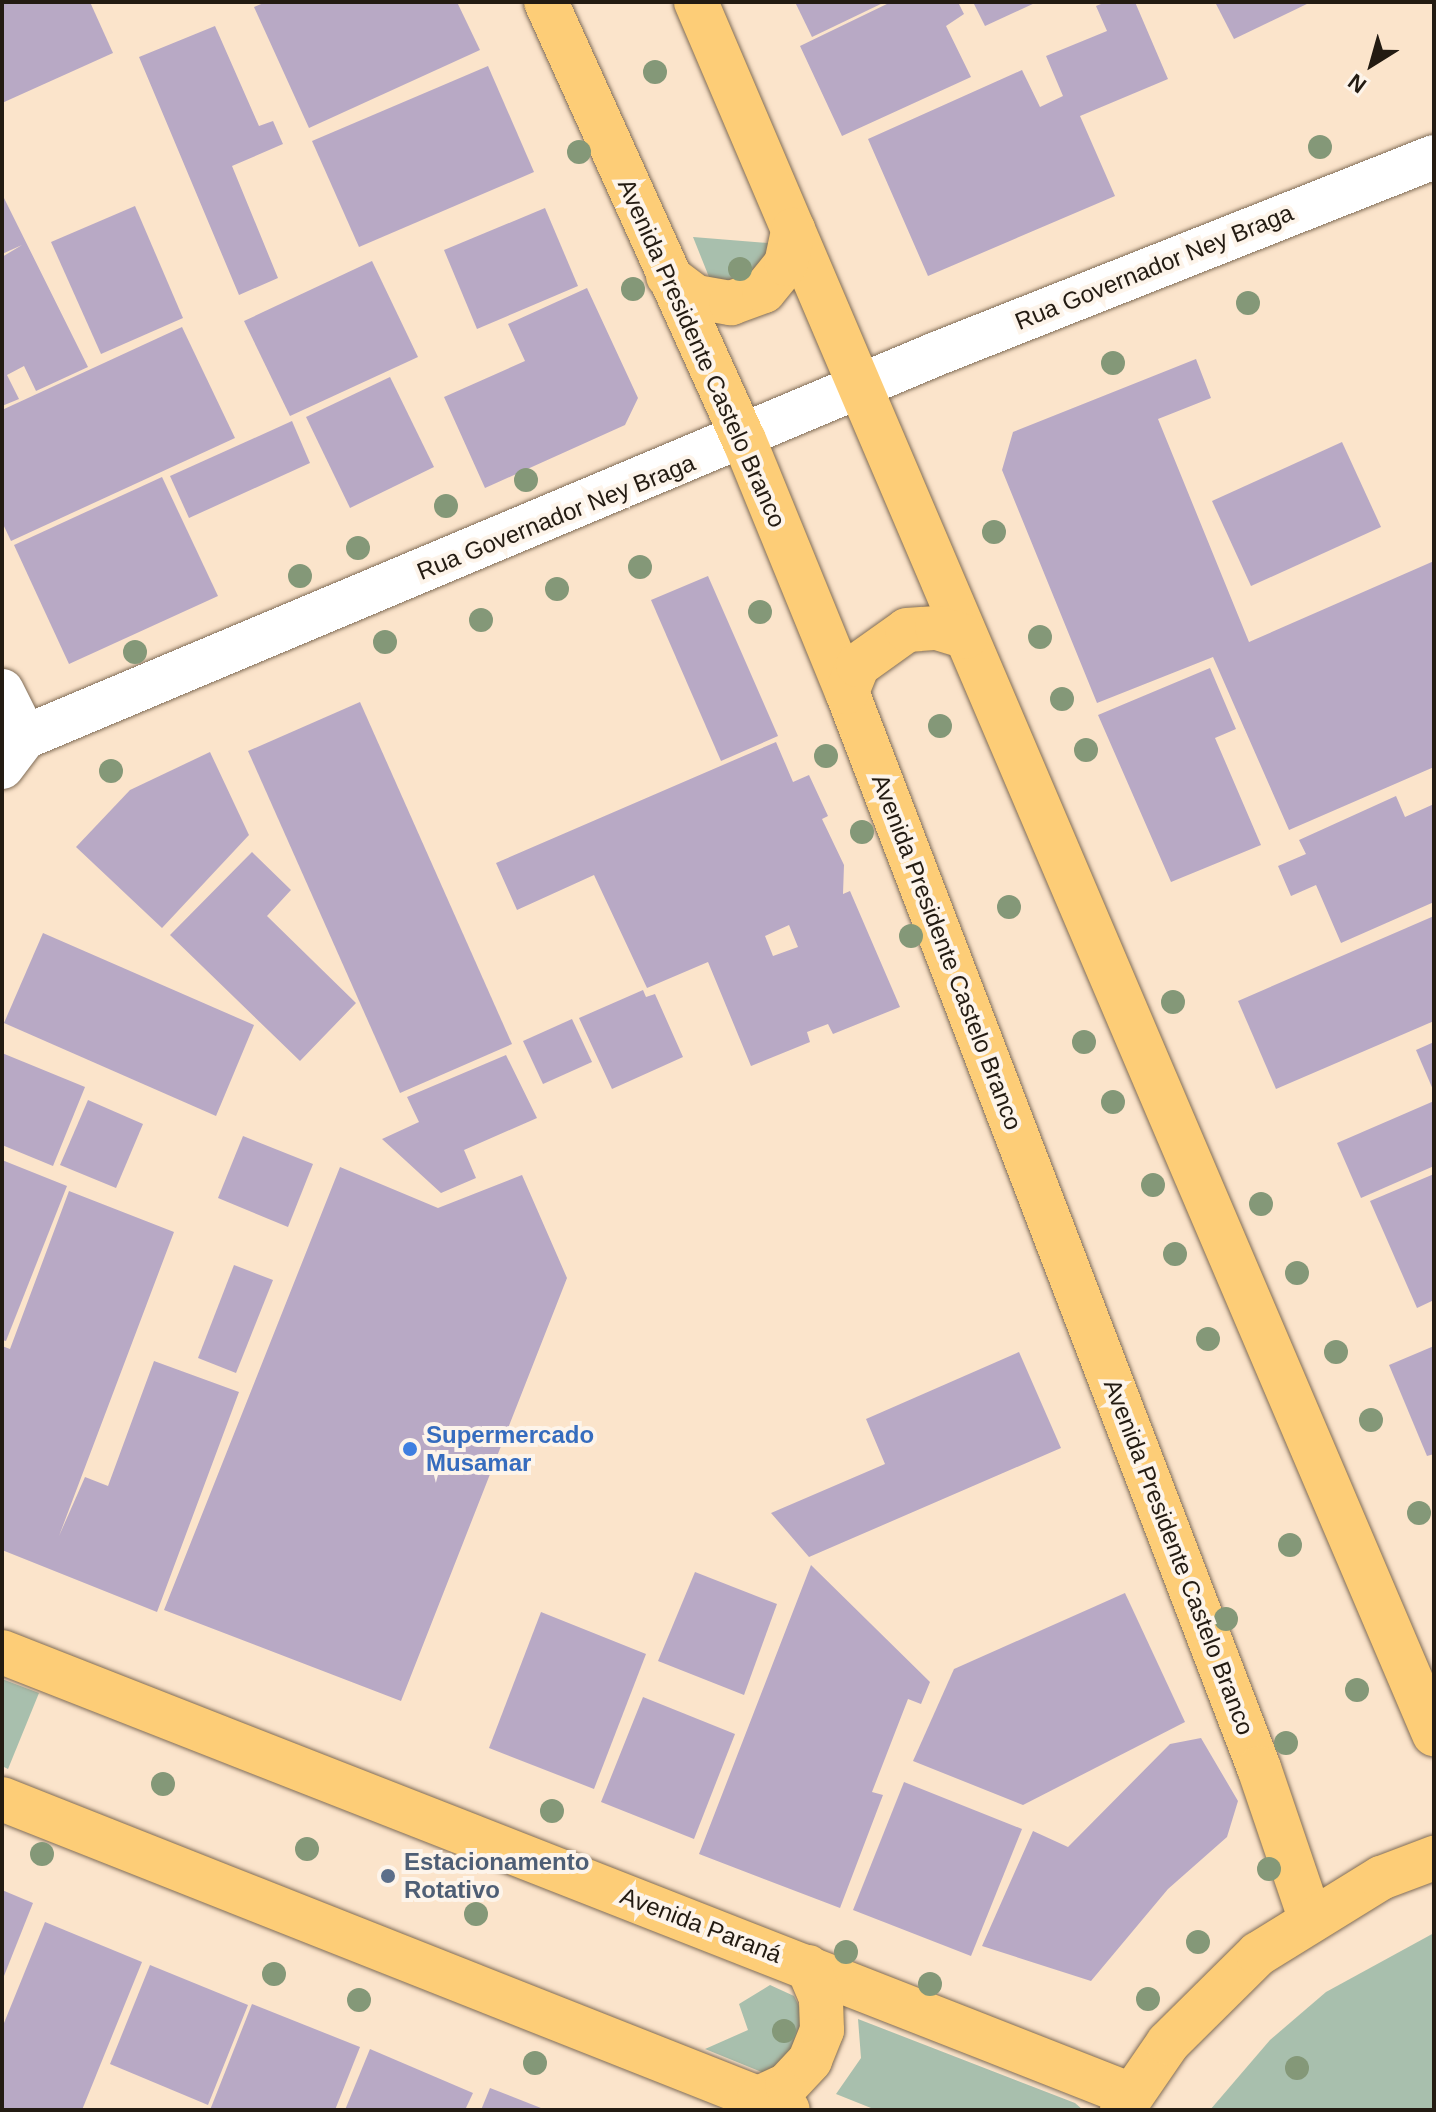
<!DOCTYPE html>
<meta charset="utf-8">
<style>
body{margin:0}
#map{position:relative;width:1436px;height:2112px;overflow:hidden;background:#fbe4cb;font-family:Helvetica,sans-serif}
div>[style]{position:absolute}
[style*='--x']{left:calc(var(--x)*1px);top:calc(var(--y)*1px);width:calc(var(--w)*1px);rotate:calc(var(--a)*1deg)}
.green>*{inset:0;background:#a8bfad}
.building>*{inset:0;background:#b8a9c5}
.roads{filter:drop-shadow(0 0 2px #806c56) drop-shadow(0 0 2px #806c56)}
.minor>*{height:44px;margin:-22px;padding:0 22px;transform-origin:22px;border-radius:22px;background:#fff}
.major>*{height:44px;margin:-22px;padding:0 22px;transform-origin:22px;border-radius:22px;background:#fdcd77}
.trees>*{width:24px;height:24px;margin:-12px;border-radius:50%;background:#849878}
.dots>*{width:22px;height:22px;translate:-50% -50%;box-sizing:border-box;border:4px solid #fdf4ea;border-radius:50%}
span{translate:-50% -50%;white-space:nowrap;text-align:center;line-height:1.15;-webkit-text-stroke:8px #fdf4ea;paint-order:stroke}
.street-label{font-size:24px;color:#231b12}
.shop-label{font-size:24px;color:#366cbe;font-weight:700}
.left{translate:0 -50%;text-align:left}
.service-label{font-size:24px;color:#4e5e75;font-weight:700}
.frame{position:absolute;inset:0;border:4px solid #231b12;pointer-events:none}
.north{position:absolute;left:1332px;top:24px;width:80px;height:80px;-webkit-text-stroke:6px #fdf4ea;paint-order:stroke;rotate:217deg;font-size:22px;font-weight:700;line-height:32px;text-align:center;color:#231b12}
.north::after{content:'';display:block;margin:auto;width:28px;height:36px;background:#231b12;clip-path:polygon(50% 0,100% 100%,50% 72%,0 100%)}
</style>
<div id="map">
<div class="green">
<div style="clip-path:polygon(693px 237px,768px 243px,777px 257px,739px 285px,709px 277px)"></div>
<div style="clip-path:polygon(2px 1679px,39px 1693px,8px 1769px,2px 1766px)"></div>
<div style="clip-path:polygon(1434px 1933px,1434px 2110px,1210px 2110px,1270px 2040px,1326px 1992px)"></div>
<div style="clip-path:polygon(770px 1985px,794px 1996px,800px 2008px,805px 2028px,790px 2059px,764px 2073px,705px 2049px,748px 2030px,739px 2004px)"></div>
<div style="clip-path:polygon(858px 2019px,1075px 2103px,1083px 2110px,876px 2110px,836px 2094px,861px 2058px)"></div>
</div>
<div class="building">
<div style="clip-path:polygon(2px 2px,90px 2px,113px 53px,2px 103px)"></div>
<div style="clip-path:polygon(266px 2px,457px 2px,480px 50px,309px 128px,254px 7px)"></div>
<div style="clip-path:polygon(795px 2px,885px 2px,812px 37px)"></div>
<div style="clip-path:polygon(891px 2px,958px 2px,964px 14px,946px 26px,971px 77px,842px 136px,800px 46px)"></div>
<div style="clip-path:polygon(973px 2px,1037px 2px,985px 26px)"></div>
<div style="clip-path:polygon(1106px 2px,1135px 2px,1168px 79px,1080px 116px,1115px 196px,928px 276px,868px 139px,1022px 70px,1040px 107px,1063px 96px,1046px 56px,1107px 31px,1096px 6px)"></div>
<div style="clip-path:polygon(1215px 2px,1311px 2px,1234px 39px)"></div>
<div style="clip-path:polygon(215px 26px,259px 126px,273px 121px,283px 144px,232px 166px,278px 278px,239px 295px,139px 57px)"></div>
<div style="clip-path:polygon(488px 66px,534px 172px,359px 247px,312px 141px)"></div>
<div style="clip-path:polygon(2px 194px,88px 367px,36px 391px,24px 366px,7px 375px,19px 399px,2px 406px,2px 257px,22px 245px,2px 254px)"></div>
<div style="clip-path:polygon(135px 206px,183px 318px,101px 354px,51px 242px)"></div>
<div style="clip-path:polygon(545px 208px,578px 286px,477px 329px,444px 250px)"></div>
<div style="clip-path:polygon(372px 261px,418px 357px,290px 416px,244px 321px)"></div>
<div style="clip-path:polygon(587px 288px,638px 398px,625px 425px,485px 488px,444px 397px,525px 361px,508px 324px)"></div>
<div style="clip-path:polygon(182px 327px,235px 438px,11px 541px,2px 522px,2px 410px)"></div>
<div style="clip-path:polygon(1196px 359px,1211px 398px,1158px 419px,1249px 642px,1434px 561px,1434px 767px,1289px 830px,1213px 657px,1097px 703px,1002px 470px,1013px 432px)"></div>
<div style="clip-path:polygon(390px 377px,434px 467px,350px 508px,306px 417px)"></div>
<div style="clip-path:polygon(292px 421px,310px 463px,189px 518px,170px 476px)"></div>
<div style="clip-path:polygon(1342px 442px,1381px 527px,1251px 586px,1212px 501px)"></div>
<div style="clip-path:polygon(162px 477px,218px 596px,69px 664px,14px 545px)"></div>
<div style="clip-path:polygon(708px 576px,778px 736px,721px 761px,651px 600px)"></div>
<div style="clip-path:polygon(1210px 668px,1236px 729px,1215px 738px,1261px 845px,1171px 882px,1098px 715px)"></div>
<div style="clip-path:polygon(360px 702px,512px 1044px,400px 1093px,248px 751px)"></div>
<div style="clip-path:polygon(evenodd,776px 742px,793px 782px,809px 775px,828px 816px,822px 819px,844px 865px,843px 894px,850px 891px,900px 1007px,833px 1034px,828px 1024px,807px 1032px,810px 1042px,751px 1066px,708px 962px,647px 988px,594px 875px,517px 910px,496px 863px,776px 742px,789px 925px,798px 947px,773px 956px,765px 936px,789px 925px)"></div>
<div style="clip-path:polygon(210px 752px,249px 835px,162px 928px,76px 847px,130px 790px)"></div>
<div style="clip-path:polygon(1396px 796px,1405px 817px,1434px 804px,1434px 902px,1341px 943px,1316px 885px,1291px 896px,1278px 866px,1306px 854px,1299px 840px)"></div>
<div style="clip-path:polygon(252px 852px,291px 890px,267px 916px,356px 1003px,300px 1061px,170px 935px)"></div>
<div style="clip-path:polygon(1434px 916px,1434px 1021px,1276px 1089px,1238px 1001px)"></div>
<div style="clip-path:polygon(43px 933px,254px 1025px,216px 1116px,4px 1023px)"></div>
<div style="clip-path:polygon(643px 990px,646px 997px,655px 994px,683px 1057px,612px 1089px,579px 1018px)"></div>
<div style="clip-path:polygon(572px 1019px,592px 1062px,543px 1084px,523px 1041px)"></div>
<div style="clip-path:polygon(1434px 1042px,1434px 1092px,1416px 1050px)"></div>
<div style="clip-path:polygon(2px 1053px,85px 1087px,53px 1166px,2px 1145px)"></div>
<div style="clip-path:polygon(506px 1055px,537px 1118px,464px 1150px,476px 1178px,441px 1193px,382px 1139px,419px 1122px,407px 1097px)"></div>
<div style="clip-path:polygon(88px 1100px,143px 1124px,116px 1188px,60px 1165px)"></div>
<div style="clip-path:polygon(1434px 1101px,1434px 1166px,1361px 1198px,1337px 1143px)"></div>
<div style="clip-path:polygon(243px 1136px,313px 1164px,288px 1227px,218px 1198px)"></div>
<div style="clip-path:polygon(2px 1160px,67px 1186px,6px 1341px,2px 1340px)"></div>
<div style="clip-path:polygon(340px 1167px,438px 1208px,522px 1175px,567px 1278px,401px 1701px,164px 1610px)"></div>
<div style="clip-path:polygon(1434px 1174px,1434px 1300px,1417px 1308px,1370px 1201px)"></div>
<div style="clip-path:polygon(69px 1191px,174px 1232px,59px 1536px,85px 1477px,108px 1486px,154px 1361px,239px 1392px,157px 1612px,2px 1550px,2px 1346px,10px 1349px)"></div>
<div style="clip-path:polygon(234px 1265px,273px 1280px,236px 1373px,198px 1358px)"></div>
<div style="clip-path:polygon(1434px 1346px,1434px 1454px,1427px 1456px,1389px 1365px)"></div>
<div style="clip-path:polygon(1019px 1352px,1061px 1448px,809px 1557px,771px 1513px,885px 1464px,866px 1419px)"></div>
<div style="clip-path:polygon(811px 1565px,930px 1682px,921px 1704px,908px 1699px,872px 1792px,883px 1795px,840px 1908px,699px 1854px)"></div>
<div style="clip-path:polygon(695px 1572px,777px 1604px,744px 1695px,658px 1661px)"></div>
<div style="clip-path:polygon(1125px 1593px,1185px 1722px,1023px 1805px,913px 1761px,954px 1669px)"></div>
<div style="clip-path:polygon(541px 1612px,646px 1654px,594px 1789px,489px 1748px)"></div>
<div style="clip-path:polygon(643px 1697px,735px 1734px,694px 1839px,601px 1802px)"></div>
<div style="clip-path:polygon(1201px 1738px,1238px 1801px,1227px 1837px,1168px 1889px,1091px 1981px,982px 1946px,1033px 1831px,1068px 1847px,1170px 1744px)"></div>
<div style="clip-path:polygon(904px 1782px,1022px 1829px,971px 1956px,853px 1910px)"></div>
<div style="clip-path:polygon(2px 1890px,33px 1903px,2px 1981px)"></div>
<div style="clip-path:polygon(45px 1922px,142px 1962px,82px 2110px,2px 2110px,2px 2028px)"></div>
<div style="clip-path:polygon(150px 1965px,248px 2005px,208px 2105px,110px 2064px)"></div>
<div style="clip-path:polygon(252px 2004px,360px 2047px,335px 2110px,210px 2110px)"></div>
<div style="clip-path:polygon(370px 2049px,473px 2093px,465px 2110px,345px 2110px)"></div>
<div style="clip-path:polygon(490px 2088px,546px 2110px,481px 2110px)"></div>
</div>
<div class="roads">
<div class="minor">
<div style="--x:2;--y:691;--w:51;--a:63.4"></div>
<div style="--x:2;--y:767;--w:38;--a:-53"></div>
<div style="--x:25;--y:737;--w:988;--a:-22.8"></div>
<div style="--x:936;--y:354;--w:536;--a:-21.58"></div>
</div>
<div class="major">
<div style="--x:546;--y:2;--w:481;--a:65.7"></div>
<div style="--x:744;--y:440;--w:272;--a:67.8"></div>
<div style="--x:847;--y:692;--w:1152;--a:69.05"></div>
<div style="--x:1259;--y:1768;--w:158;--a:71.2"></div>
<div style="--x:696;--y:2;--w:1883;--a:66.92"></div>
<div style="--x:668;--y:276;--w:35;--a:37"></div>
<div style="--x:696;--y:297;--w:36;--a:10"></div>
<div style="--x:731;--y:303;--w:35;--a:-20"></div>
<div style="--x:764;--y:291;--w:35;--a:-51"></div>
<div style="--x:786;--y:264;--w:35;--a:-78"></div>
<div style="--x:847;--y:692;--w:29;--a:-68"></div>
<div style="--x:858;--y:665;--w:60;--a:-35.5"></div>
<div style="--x:907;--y:630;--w:30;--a:-4"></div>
<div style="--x:937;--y:628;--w:30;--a:17"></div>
<div style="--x:2;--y:1652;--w:1213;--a:21.42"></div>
<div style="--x:2;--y:1799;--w:845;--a:21.59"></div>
<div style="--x:759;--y:2098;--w:31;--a:-25"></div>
<div style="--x:787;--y:2085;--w:34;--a:-47"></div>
<div style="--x:810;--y:2060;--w:32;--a:-68"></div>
<div style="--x:822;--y:2030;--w:32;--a:-92"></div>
<div style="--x:821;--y:1998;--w:34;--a:-113"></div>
<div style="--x:1122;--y:2110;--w:81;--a:-55.5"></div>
<div style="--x:1168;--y:2043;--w:127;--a:-44.7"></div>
<div style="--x:1258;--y:1954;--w:145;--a:-31.7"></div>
<div style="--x:1381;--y:1878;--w:57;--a:-20.7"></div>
</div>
</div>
<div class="trees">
<div style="left:655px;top:72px"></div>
<div style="left:1320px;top:147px"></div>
<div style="left:579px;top:152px"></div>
<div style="left:740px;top:269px"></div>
<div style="left:633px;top:289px"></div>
<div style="left:1248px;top:303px"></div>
<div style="left:1113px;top:363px"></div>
<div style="left:526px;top:480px"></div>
<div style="left:446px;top:506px"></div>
<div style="left:994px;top:532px"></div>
<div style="left:358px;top:548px"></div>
<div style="left:640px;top:567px"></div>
<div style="left:300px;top:576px"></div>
<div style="left:557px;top:589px"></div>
<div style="left:760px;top:612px"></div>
<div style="left:481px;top:620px"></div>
<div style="left:1040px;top:637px"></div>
<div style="left:385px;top:642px"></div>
<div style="left:135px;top:652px"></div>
<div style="left:1062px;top:699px"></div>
<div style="left:940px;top:726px"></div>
<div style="left:1086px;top:750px"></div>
<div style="left:826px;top:756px"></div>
<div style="left:111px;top:771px"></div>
<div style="left:862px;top:832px"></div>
<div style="left:1009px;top:907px"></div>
<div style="left:911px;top:936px"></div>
<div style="left:1173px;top:1002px"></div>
<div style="left:1084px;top:1042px"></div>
<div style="left:1113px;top:1102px"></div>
<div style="left:1153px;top:1185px"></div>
<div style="left:1261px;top:1204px"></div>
<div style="left:1175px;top:1254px"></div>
<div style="left:1297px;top:1273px"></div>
<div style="left:1208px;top:1339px"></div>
<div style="left:1336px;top:1352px"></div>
<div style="left:1371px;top:1420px"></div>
<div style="left:1419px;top:1513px"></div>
<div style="left:1290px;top:1545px"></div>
<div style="left:1226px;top:1619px"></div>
<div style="left:1357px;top:1690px"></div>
<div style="left:1286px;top:1743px"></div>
<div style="left:163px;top:1784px"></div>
<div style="left:552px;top:1811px"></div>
<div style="left:307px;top:1849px"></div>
<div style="left:42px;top:1854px"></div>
<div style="left:1269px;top:1869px"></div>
<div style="left:476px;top:1914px"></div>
<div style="left:1198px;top:1942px"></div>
<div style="left:846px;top:1952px"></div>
<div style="left:274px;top:1974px"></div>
<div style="left:930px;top:1984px"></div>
<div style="left:1148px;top:1999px"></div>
<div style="left:359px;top:2000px"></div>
<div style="left:784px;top:2031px"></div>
<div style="left:535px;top:2063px"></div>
<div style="left:1297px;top:2068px"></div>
</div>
<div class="dots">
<div style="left:410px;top:1449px;background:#3f7fe0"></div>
<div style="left:388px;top:1876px;background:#5c6f8a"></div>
</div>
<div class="street-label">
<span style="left:1154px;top:267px;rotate:-22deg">Rua Governador Ney Braga</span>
<span style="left:702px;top:353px;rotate:66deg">Avenida Presidente Castelo Branco</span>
<span style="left:556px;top:517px;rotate:-22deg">Rua Governador Ney Braga</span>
<span style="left:947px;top:952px;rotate:69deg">Avenida Presidente Castelo Branco</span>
<span style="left:1179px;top:1557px;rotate:69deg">Avenida Presidente Castelo Branco</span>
<span style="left:701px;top:1925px;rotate:21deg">Avenida Paraná</span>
</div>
<div class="shop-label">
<span class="left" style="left:426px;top:1449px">Supermercado<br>Musamar</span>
</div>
<div class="service-label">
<span class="left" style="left:404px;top:1876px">Estacionamento<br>Rotativo</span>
</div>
<div class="frame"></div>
<div class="north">N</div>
</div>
